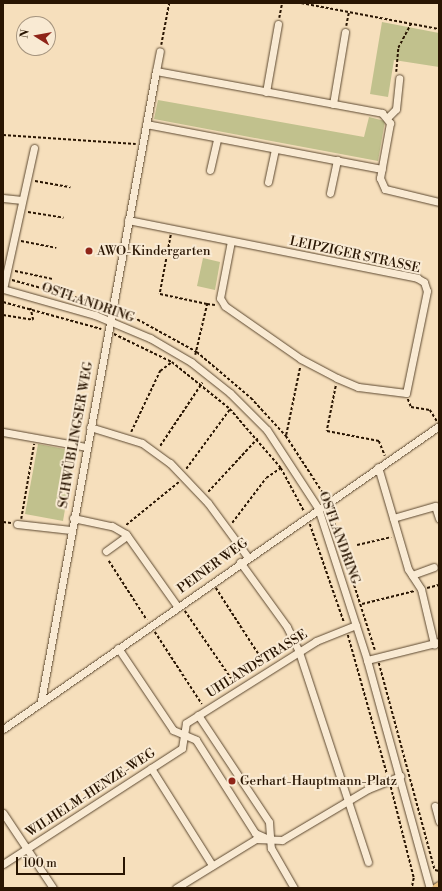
<!DOCTYPE html>
<meta charset="utf-8">
<style>
body{margin:0}
#map{position:relative;width:442px;height:891px;overflow:hidden;background:#f6dfbc;font-family:"Libre Bodoni",serif}
div>[style]{position:absolute}
[style*='--x']{left:calc(var(--x)*1px);top:calc(var(--y)*1px);width:calc(var(--w)*1px);rotate:calc(var(--a)*1deg)}
.green>*{inset:0;background:#c1c18d}
.path>*{height:1.5px;margin-top:-0.75px;transform-origin:0;background:repeating-linear-gradient(90deg,#291502 0 3px,transparent 0 5px)}
.roads{filter:drop-shadow(0 0 1px #5c4830) drop-shadow(0 0 1px #5c4830)}
.minor>*{height:7px;margin:-3.5px;padding:0 3.5px;transform-origin:3.5px;border-radius:3.5px;background:#f9ead3}
.major>*{height:9px;margin:-4.5px;padding:0 4.5px;transform-origin:4.5px;border-radius:4.5px;background:#ebc07e}
.dots>*{width:11px;height:11px;translate:-50% -50%;box-sizing:border-box;border:2px solid #f9ead3;border-radius:50%}
span{translate:-50% -50%;white-space:nowrap;text-align:center;line-height:1.15;-webkit-text-stroke:4px #f9ead3;paint-order:stroke}
.poi-label{font-size:13px;color:#291502}
.left{translate:0 -50%;text-align:left}
.street-label{font-size:13px;color:#291502}
.frame{position:absolute;inset:0;border:4px solid #291502;pointer-events:none}
.north{position:absolute;left:16px;top:16px;width:40px;height:40px;box-sizing:border-box;background:#f9ead3;border:1px solid #a6957f;border-radius:50%;rotate:281deg;font-size:11px;font-weight:700;line-height:16px;text-align:center;color:#291502}
.north::after{content:'';display:block;margin:auto;width:14px;height:18px;background:#8f2418;clip-path:polygon(50% 0,100% 100%,50% 72%,0 100%)}
.scale{position:absolute;left:16px;top:857px;width:109px;height:18px;box-sizing:border-box;border:2px solid #291502;border-top:0;padding-left:5px;font-size:12px;line-height:14px;white-space:nowrap;color:#291502;-webkit-text-stroke:3px #f9ead3;paint-order:stroke}
</style>
<div id="map">
<div class="green">
<div style="clip-path:polygon(382px 22px,439px 33px,439px 67px,394px 60px,388px 97px,370px 94px)"></div>
<div style="clip-path:polygon(158px 100px,364px 137px,369px 117px,385px 121px,378px 161px,154px 119px)"></div>
<div style="clip-path:polygon(203px 258px,220px 262px,215px 290px,197px 286px)"></div>
<div style="clip-path:polygon(38px 444px,75px 451px,63px 521px,25px 514px)"></div>
</div>
<div class="path">
<div style="--x:301;--y:3;--w:140;--a:10.7"></div>
<div style="--x:279;--y:18;--w:15;--a:-79"></div>
<div style="--x:346;--y:26;--w:15;--a:-79"></div>
<div style="--x:161;--y:45;--w:43;--a:-79.2"></div>
<div style="--x:396;--y:72;--w:24;--a:-85"></div>
<div style="--x:398;--y:48;--w:27;--a:-62"></div>
<div style="--x:3;--y:135;--w:133;--a:3.9"></div>
<div style="--x:35;--y:181;--w:36;--a:10"></div>
<div style="--x:28;--y:212;--w:36;--a:9"></div>
<div style="--x:171;--y:235;--w:60;--a:100.6"></div>
<div style="--x:160;--y:294;--w:48;--a:12"></div>
<div style="--x:21;--y:241;--w:36;--a:11"></div>
<div style="--x:15;--y:271;--w:38;--a:12"></div>
<div style="--x:12;--y:280;--w:98;--a:15.3"></div>
<div style="--x:3;--y:302;--w:102;--a:15.4"></div>
<div style="--x:120;--y:310;--w:88;--a:28.6"></div>
<div style="--x:197;--y:352;--w:71;--a:40.4"></div>
<div style="--x:251;--y:398;--w:52;--a:47.4"></div>
<div style="--x:286;--y:436;--w:72;--a:57"></div>
<div style="--x:3;--y:315;--w:30;--a:9"></div>
<div style="--x:33;--y:320;--w:12;--a:-104"></div>
<div style="--x:114;--y:334;--w:64;--a:25.8"></div>
<div style="--x:172;--y:362;--w:75;--a:39"></div>
<div style="--x:230;--y:409;--w:78;--a:49.2"></div>
<div style="--x:281;--y:468;--w:49;--a:61.9"></div>
<div style="--x:195;--y:355;--w:52;--a:-76.8"></div>
<div style="--x:207;--y:304;--w:8;--a:7"></div>
<div style="--x:336;--y:386;--w:46;--a:101.3"></div>
<div style="--x:327;--y:431;--w:53;--a:10.9"></div>
<div style="--x:379;--y:441;--w:16;--a:68"></div>
<div style="--x:408;--y:399;--w:9;--a:69"></div>
<div style="--x:411;--y:407;--w:19;--a:9"></div>
<div style="--x:430;--y:410;--w:13;--a:58"></div>
<div style="--x:131;--y:432;--w:68;--a:-64.6"></div>
<div style="--x:160;--y:371;--w:15;--a:-37"></div>
<div style="--x:286;--y:435;--w:69;--a:-78.4"></div>
<div style="--x:160;--y:446;--w:76;--a:-56.3"></div>
<div style="--x:186;--y:469;--w:74;--a:-53.7"></div>
<div style="--x:208;--y:492;--w:74;--a:-47.2"></div>
<div style="--x:330;--y:509;--w:148;--a:72.3"></div>
<div style="--x:21;--y:519;--w:76;--a:-80.2"></div>
<div style="--x:3;--y:522;--w:8;--a:7"></div>
<div style="--x:232;--y:523;--w:56;--a:-52.9"></div>
<div style="--x:266;--y:478;--w:18;--a:-34"></div>
<div style="--x:310;--y:524;--w:104;--a:70.9"></div>
<div style="--x:126;--y:525;--w:68;--a:-39.1"></div>
<div style="--x:357;--y:545;--w:35;--a:-13"></div>
<div style="--x:109;--y:561;--w:70;--a:57.2"></div>
<div style="--x:216;--y:588;--w:90;--a:57.2"></div>
<div style="--x:427;--y:588;--w:12;--a:-14"></div>
<div style="--x:362;--y:604;--w:54;--a:-14"></div>
<div style="--x:185;--y:611;--w:88;--a:55.6"></div>
<div style="--x:155;--y:632;--w:86;--a:56.9"></div>
<div style="--x:348;--y:635;--w:144;--a:74.3"></div>
<div style="--x:379;--y:663;--w:214;--a:74.9"></div>
<div style="--x:435;--y:870;--w:4;--a:14"></div>
<div style="--x:391;--y:787;--w:94;--a:75.8"></div>
<div style="--x:414;--y:878;--w:10;--a:101"></div>
</div>
<div class="roads">
<div class="minor">
<div style="--x:156;--y:71;--w:20;--a:-79"></div>
<div style="--x:266;--y:92;--w:69;--a:-80"></div>
<div style="--x:333;--y:104;--w:73;--a:-80.5"></div>
<div style="--x:388;--y:117;--w:11;--a:-45"></div>
<div style="--x:396;--y:109;--w:31;--a:-84"></div>
<div style="--x:146;--y:124;--w:240;--a:10.8"></div>
<div style="--x:34;--y:148;--w:144;--a:102.4"></div>
<div style="--x:3;--y:289;--w:96;--a:15.8"></div>
<div style="--x:95;--y:315;--w:60;--a:22.7"></div>
<div style="--x:150;--y:338;--w:48;--a:30.3"></div>
<div style="--x:191;--y:362;--w:50;--a:38.5"></div>
<div style="--x:230;--y:393;--w:52;--a:45"></div>
<div style="--x:267;--y:430;--w:93;--a:56.8"></div>
<div style="--x:318;--y:508;--w:160;--a:72.1"></div>
<div style="--x:367;--y:660;--w:237;--a:74.6"></div>
<div style="--x:210;--y:170;--w:32;--a:-77"></div>
<div style="--x:268;--y:182;--w:33;--a:-78"></div>
<div style="--x:330;--y:193;--w:34;--a:-78"></div>
<div style="--x:3;--y:198;--w:19;--a:6"></div>
<div style="--x:128;--y:220;--w:295;--a:11.3"></div>
<div style="--x:417;--y:278;--w:8;--a:30"></div>
<div style="--x:424;--y:282;--w:9;--a:72"></div>
<div style="--x:427;--y:291;--w:104;--a:101.6"></div>
<div style="--x:406;--y:393;--w:48;--a:-172.9"></div>
<div style="--x:358;--y:387;--w:23;--a:-157"></div>
<div style="--x:337;--y:378;--w:41;--a:-152.2"></div>
<div style="--x:301;--y:359;--w:93;--a:-145.1"></div>
<div style="--x:225;--y:306;--w:9;--a:-122"></div>
<div style="--x:220;--y:298;--w:58;--a:-79.1"></div>
<div style="--x:90;--y:427;--w:54;--a:17.1"></div>
<div style="--x:142;--y:443;--w:34;--a:36"></div>
<div style="--x:170;--y:463;--w:55;--a:46.5"></div>
<div style="--x:208;--y:503;--w:66;--a:53.7"></div>
<div style="--x:3;--y:432;--w:84;--a:10.2"></div>
<div style="--x:378;--y:467;--w:106;--a:73.6"></div>
<div style="--x:408;--y:569;--w:24;--a:57"></div>
<div style="--x:421;--y:589;--w:57;--a:76.7"></div>
<div style="--x:73;--y:518;--w:40;--a:12"></div>
<div style="--x:112;--y:526;--w:16;--a:30"></div>
<div style="--x:126;--y:534;--w:88;--a:54.7"></div>
<div style="--x:393;--y:518;--w:44;--a:-15.9"></div>
<div style="--x:435;--y:506;--w:13;--a:72"></div>
<div style="--x:17;--y:524;--w:54;--a:6.3"></div>
<div style="--x:106;--y:551;--w:26;--a:-36"></div>
<div style="--x:240;--y:562;--w:80;--a:54.1"></div>
<div style="--x:287;--y:627;--w:28;--a:64"></div>
<div style="--x:299;--y:652;--w:221;--a:71.8"></div>
<div style="--x:412;--y:575;--w:23;--a:-20"></div>
<div style="--x:118;--y:648;--w:99;--a:56.1"></div>
<div style="--x:173;--y:730;--w:25;--a:23"></div>
<div style="--x:196;--y:740;--w:110;--a:57.6"></div>
<div style="--x:255;--y:833;--w:12;--a:24"></div>
<div style="--x:367;--y:660;--w:74;--a:-14"></div>
<div style="--x:41;--y:701;--w:640;--a:-79.66"></div>
<div style="--x:156;--y:71;--w:230;--a:10.5"></div>
<div style="--x:382;--y:113;--w:13;--a:51"></div>
<div style="--x:390;--y:123;--w:56;--a:100.3"></div>
<div style="--x:380;--y:178;--w:12;--a:66"></div>
<div style="--x:385;--y:189;--w:56;--a:13.5"></div>
<div style="--x:198;--y:715;--w:128;--a:56.4"></div>
<div style="--x:269;--y:822;--w:26;--a:86"></div>
<div style="--x:271;--y:848;--w:46;--a:60.1"></div>
<div style="--x:3;--y:729;--w:531;--a:-34.8"></div>
<div style="--x:151;--y:768;--w:115;--a:57.8"></div>
<div style="--x:435;--y:806;--w:16;--a:75"></div>
<div style="--x:3;--y:813;--w:90;--a:56.3"></div>
<div style="--x:3;--y:864;--w:213;--a:-32.9"></div>
<div style="--x:182;--y:748;--w:25;--a:-81"></div>
<div style="--x:186;--y:723;--w:154;--a:-32.2"></div>
<div style="--x:316;--y:641;--w:43;--a:-21.8"></div>
<div style="--x:176;--y:888;--w:94;--a:-31.5"></div>
<div style="--x:256;--y:839;--w:26;--a:2"></div>
<div style="--x:282;--y:840;--w:100;--a:-30.7"></div>
<div style="--x:368;--y:789;--w:35;--a:-22"></div>
</div>
<div class="major">
<div style="--x:436;--y:888;--w:4;--a:-34"></div>
</div>
</div>
<div class="dots">
<div style="left:89px;top:251px;background:#8f2418"></div>
<div style="left:232px;top:781px;background:#8f2418"></div>
</div>
<div class="poi-label">
<span class="left" style="left:97px;top:251px">AWO-Kindergarten</span>
<span class="left" style="left:240px;top:781px">Gerhart-Hauptmann-Platz</span>
</div>
<div class="street-label">
<span style="left:355px;top:255px;rotate:12deg">LEIPZIGER STRASSE</span>
<span style="left:88px;top:303px;rotate:19deg">OSTLANDRING</span>
<span style="left:76px;top:435px;rotate:-80deg">SCHWÜBLINGSER WEG</span>
<span style="left:339px;top:538px;rotate:70deg">OSTLANDRING</span>
<span style="left:213px;top:566px;rotate:-36deg">PEINER WEG</span>
<span style="left:257px;top:664px;rotate:-32deg">UHLANDSTRASSE</span>
<span style="left:91px;top:793px;rotate:-33deg">WILHELM-HENZE-WEG</span>
</div>
<div class="frame"></div>
<div class="north">N</div>
<div class="scale">100 m</div>
</div>
